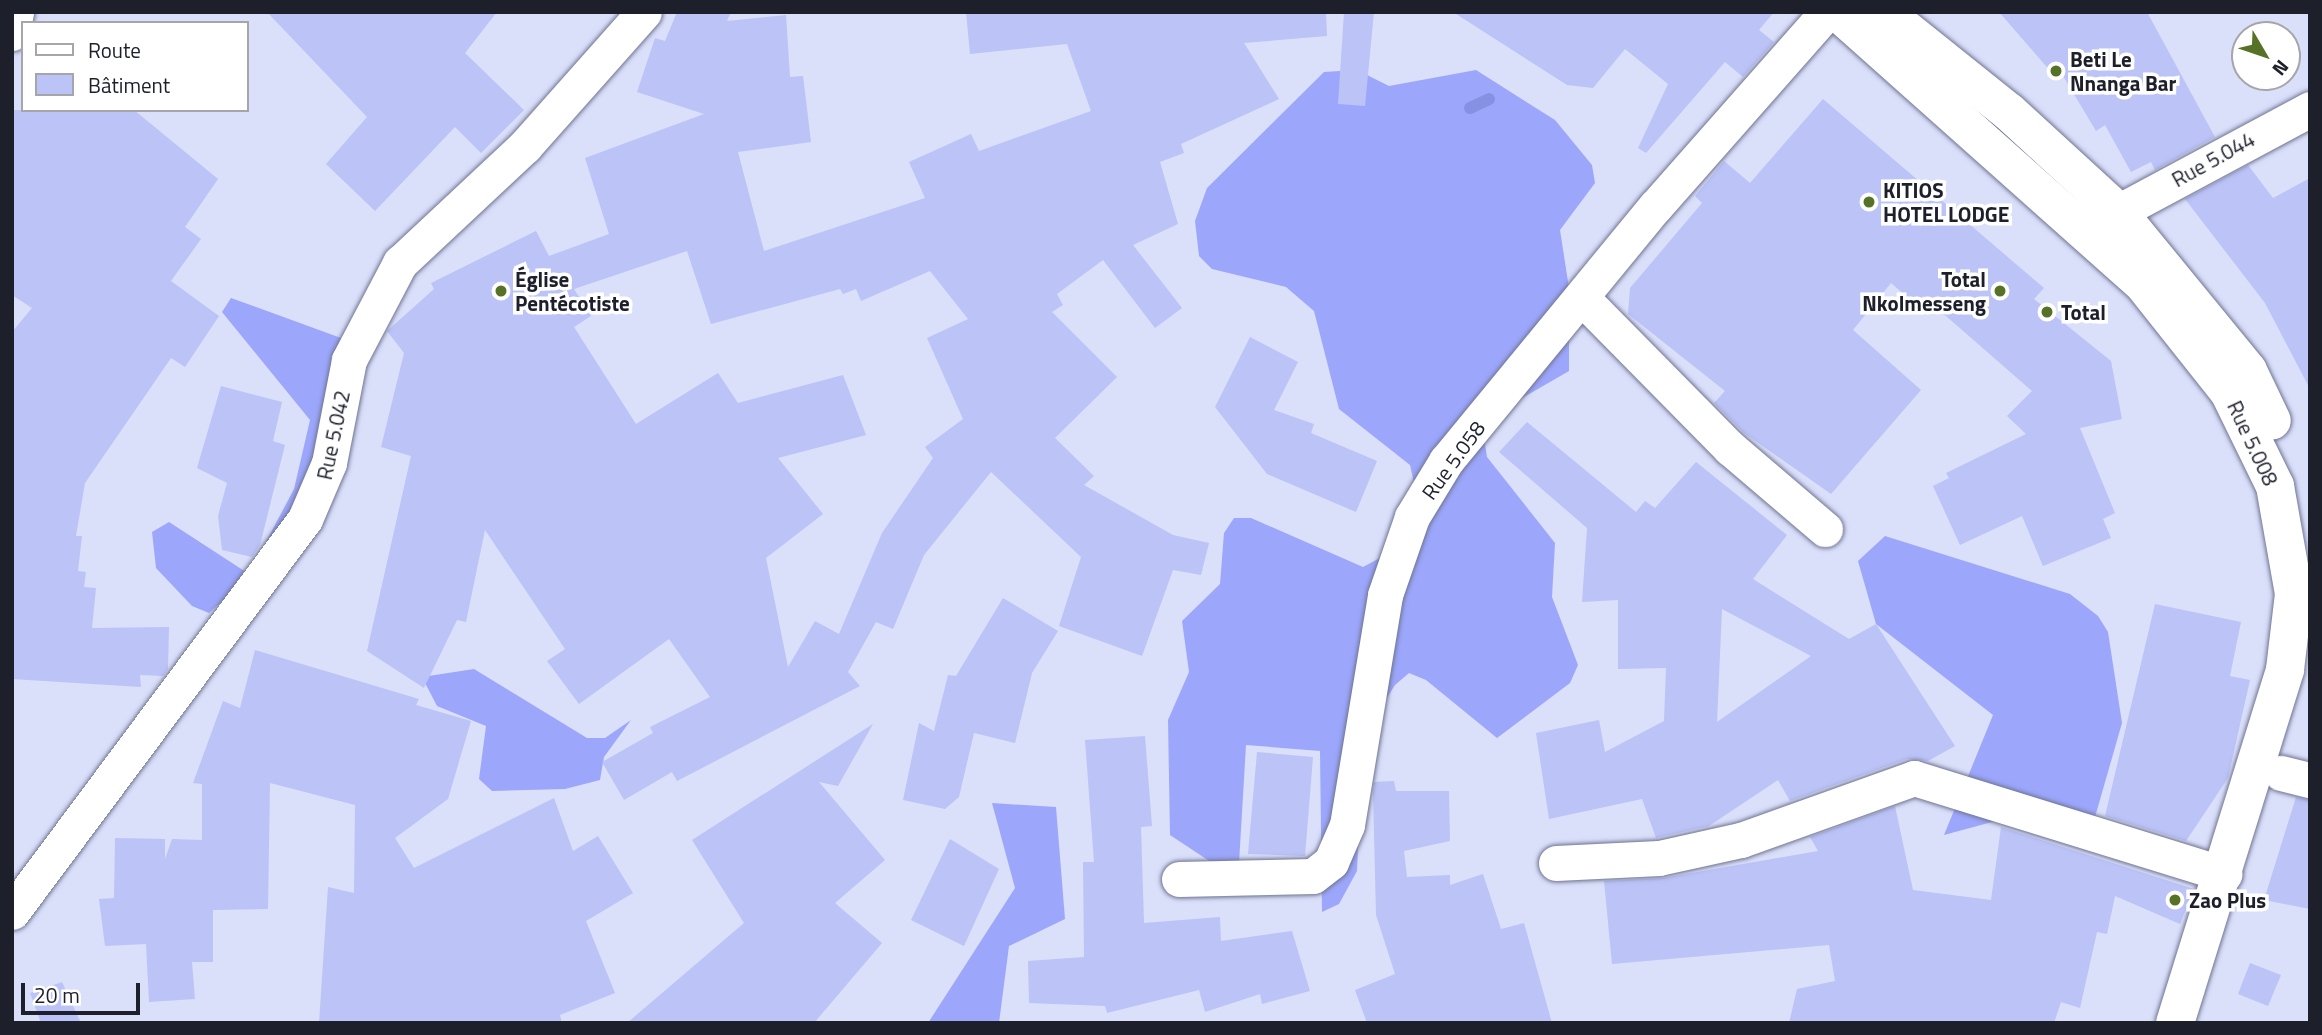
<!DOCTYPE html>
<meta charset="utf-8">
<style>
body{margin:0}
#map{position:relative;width:2322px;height:1035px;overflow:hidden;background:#dadffa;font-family:"Titillium Web",sans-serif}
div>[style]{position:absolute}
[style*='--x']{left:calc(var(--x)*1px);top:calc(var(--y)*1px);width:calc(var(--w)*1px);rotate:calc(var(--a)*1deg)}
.forest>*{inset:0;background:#9ca7fc}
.stream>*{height:12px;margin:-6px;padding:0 6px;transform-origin:6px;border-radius:6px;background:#8791e3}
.building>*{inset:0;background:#bbc3f7}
.roads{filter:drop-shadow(0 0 2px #6f7492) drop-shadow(0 0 2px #6f7492)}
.street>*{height:35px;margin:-17.5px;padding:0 17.5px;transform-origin:17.5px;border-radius:17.5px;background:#fff}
.secondary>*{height:38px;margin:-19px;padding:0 19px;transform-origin:19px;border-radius:19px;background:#fff}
.dots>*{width:19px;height:19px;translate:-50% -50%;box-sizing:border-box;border:4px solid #fff;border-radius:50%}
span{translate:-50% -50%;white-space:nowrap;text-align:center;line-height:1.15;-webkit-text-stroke:7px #fff;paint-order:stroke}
.poi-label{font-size:21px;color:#1d1f2b;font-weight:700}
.left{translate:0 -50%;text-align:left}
.right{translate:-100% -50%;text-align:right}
.street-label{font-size:21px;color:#1d1f2b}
.frame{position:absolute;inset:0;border:14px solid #1d1f2b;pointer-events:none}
.legend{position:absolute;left:21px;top:21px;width:228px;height:91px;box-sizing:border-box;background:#fff;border:2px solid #a5a5aa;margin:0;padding:9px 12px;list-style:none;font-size:21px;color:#1d1f2b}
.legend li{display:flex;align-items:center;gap:14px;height:35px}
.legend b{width:35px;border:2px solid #a5a5aa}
.north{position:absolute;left:2231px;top:21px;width:70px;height:70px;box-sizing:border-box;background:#fff;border:2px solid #a5a5aa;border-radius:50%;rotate:129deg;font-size:19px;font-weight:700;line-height:28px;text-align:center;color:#1d1f2b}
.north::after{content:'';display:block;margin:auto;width:24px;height:32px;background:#557226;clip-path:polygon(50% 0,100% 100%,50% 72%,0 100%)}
.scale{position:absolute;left:21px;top:983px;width:119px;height:32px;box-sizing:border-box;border:4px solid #1d1f2b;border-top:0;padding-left:9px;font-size:21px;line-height:24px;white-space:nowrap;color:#1d1f2b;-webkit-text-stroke:5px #fff;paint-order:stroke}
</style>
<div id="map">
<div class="forest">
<div style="clip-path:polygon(1357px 70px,1389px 86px,1476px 70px,1555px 120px,1592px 165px,1595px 183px,1560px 230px,1569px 288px,1569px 371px,1505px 408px,1484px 438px,1487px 457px,1555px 543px,1552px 597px,1578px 665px,1570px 683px,1497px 738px,1426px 680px,1409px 673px,1395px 685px,1363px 736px,1357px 871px,1339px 904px,1322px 912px,1320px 751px,1246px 745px,1238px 880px,1170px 835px,1168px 720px,1189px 672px,1182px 621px,1220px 584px,1224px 533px,1234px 518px,1251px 518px,1363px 567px,1393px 551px,1418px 501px,1410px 465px,1339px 409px,1314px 311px,1286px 287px,1212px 269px,1199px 256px,1195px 221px,1207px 188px,1324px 72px)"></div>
<div style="clip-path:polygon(231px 298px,341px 338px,349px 360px,285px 545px,209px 613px,192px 606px,156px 568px,152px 532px,169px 522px,249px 574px,294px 489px,310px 420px,222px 312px)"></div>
<div style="clip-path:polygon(1885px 536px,2070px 594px,2098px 616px,2108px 632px,2122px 723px,2091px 831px,2029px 812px,1944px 835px,1993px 715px,1876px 624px,1858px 561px)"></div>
<div style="clip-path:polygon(474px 669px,587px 738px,605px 738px,631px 720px,604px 757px,600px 780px,565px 789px,492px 791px,479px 779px,486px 726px,437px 706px,422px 677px)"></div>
<div style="clip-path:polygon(992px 803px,1056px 807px,1065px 919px,1009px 946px,999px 1023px,928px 1023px,1015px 888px)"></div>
</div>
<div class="stream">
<div style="--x:1470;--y:108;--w:21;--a:-25"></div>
</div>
<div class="building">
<div style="clip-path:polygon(267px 12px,497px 12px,465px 53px,524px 110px,481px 153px,455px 127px,375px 211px,326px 164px,367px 117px)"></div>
<div style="clip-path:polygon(evenodd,677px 12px,731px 12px,727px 21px,786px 15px,790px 77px,803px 76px,811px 142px,738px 152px,764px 251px,925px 198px,909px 162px,971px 134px,979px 151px,1091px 111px,1067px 44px,970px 54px,966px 12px,1326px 12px,1327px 36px,1244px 43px,1279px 99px,1181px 144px,1184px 153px,1160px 162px,1178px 224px,1133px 245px,1182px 308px,1155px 328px,1103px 260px,1057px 294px,1063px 305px,1052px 312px,1117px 377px,1055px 438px,1094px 476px,1084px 485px,1173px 535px,1209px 543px,1201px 575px,1173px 570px,1142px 656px,1059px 626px,1081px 557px,991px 472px,924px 555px,893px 629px,876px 622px,848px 672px,860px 686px,677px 781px,672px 772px,624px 800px,602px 762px,653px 733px,650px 727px,710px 697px,669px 639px,579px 704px,547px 661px,565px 649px,485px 530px,466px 622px,457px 620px,424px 688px,367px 651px,411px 456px,381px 447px,404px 353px,387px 331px,434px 289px,431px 283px,536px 231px,549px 256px,609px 234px,585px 158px,704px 114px,637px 92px,655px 38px,665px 41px,677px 12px,687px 251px,711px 324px,840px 289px,843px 294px,856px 289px,861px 301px,930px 271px,968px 319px,927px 338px,963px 419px,925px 447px,933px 458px,882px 533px,839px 634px,815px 621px,788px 667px,766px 558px,823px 514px,778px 458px,866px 435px,843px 375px,738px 403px,718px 373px,636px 424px,574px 327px,591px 316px,574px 289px,687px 251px)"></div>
<div style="clip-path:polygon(1344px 12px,1374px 12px,1365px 106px,1338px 104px)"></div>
<div style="clip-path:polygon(1453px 12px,1774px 12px,1759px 30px,1774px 42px,1743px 77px,1725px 62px,1646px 153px,1638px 148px,1668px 84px,1625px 49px,1593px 88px,1567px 85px)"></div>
<div style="clip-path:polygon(1999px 12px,2147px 12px,2215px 137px,2155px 170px,2151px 162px,2131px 172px,2105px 125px,2096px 131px,2059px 69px,2053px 74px)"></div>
<div style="clip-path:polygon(1823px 99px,2044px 288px,2034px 299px,2111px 361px,2122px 419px,2080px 428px,2115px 513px,2103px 519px,2111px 538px,2043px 566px,2022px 516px,1960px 545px,1933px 486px,1949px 478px,1946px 473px,2026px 434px,2007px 416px,2032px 391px,1923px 296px,1916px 305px,1891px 283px,1853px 330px,1921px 390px,1831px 494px,1744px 433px,1714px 403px,1725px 391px,1628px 314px,1630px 288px,1702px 203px,1695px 196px,1724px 161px,1750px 183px)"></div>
<div style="clip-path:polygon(12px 110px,134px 110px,218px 179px,185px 227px,201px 239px,171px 281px,219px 316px,185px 367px,171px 358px,85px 483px,76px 536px,82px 536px,78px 571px,86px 572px,84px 587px,96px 588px,92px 628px,169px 627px,168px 669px,163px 676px,140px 675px,141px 687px,12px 679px,12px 332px,32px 308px,12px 295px)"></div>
<div style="clip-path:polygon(2248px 165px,2273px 198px,2310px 178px,2310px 389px,2265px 303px,2185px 199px)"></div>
<div style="clip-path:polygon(1250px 337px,1298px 362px,1274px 410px,1314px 424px,1311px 433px,1377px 461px,1356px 512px,1267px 474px,1215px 407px)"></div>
<div style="clip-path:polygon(221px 386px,282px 402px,273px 441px,285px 445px,260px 545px,252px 557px,222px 550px,218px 516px,227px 483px,197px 468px)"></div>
<div style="clip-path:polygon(evenodd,1527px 422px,1636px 512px,1645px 501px,1655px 508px,1696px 462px,1787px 535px,1753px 579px,1849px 639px,1876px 624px,1955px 746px,1928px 761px,1907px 759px,1790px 801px,1778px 780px,1709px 826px,1656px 838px,1642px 799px,1549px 819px,1536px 733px,1599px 720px,1605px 752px,1664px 721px,1666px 668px,1618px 669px,1618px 600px,1582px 602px,1587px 528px,1499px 452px,1527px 422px,1722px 609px,1811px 656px,1717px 722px,1722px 609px)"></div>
<div style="clip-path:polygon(1003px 598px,1058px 631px,1032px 673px,1015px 743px,974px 733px,959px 797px,945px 809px,903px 800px,919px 723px,934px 731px,948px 675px,956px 676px)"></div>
<div style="clip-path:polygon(2155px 604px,2241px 622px,2230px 676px,2250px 680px,2228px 778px,2186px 841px,2105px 816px)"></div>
<div style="clip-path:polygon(255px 650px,419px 699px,416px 705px,471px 721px,448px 799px,395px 838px,414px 868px,554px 798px,573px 851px,598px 836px,633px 893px,586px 921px,615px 993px,560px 1015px,562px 1023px,319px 1023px,328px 887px,354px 893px,355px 805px,270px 783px,268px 909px,213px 910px,213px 962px,192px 962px,195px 999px,149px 1002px,146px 944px,105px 946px,99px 899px,114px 898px,115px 838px,165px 839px,165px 859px,172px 839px,202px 840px,202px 784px,193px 783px,223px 701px,240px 708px)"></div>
<div style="clip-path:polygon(873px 724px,838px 786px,819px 782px,885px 860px,835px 903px,882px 943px,814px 1023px,627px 1023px,744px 923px,692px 840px)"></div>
<div style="clip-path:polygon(1145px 736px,1152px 826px,1141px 827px,1144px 923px,1220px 917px,1221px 941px,1292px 931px,1310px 991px,1262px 1004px,1260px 994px,1205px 1012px,1199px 990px,1107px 1013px,1105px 1006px,1029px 1003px,1028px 961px,1084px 957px,1083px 862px,1094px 862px,1085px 740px)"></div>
<div style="clip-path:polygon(1257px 752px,1313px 757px,1305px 856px,1248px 854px)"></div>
<div style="clip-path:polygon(1394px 781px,1396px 791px,1449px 791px,1450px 841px,1404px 851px,1407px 877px,1450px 875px,1450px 885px,1483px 874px,1501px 929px,1524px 923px,1552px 1023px,1367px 1023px,1355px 990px,1395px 974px,1376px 915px,1373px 792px,1374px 782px)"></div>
<div style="clip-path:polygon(2296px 797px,2310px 800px,2310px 909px,2264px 900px)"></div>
<div style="clip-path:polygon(1895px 806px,1913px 890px,1991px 900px,2001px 827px,2194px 889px,2180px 924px,2115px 896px,2107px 934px,2097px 932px,2080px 1008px,2061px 1002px,2054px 1023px,1789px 1023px,1797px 989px,1835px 981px,1829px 945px,1612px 964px,1604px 881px,1663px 878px,1818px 851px,1810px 837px)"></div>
<div style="clip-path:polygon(950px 839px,999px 869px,964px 946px,911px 920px)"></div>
<div style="clip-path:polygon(2250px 963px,2281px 975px,2268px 1006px,2238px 994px)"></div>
<div style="clip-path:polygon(62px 982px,81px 1023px,41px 1023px,30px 993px)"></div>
</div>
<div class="roads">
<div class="street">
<div style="--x:12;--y:33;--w:21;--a:-79"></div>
<div style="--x:2118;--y:212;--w:218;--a:-28.2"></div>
<div style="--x:1582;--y:298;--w:211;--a:45.4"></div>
<div style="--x:1730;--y:448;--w:125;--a:40.5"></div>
<div style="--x:2281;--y:773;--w:30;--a:14"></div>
<div style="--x:1556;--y:863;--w:103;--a:-2.8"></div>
<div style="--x:1659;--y:858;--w:84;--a:-12.4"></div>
<div style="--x:1741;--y:840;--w:184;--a:-19.7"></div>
<div style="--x:1914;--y:778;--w:325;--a:17.2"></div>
<div style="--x:1179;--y:879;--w:134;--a:-1.3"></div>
<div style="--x:1313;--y:876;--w:23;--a:-38"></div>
<div style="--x:1331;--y:862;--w:40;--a:-66.6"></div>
<div style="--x:1347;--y:825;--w:233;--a:-80.6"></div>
<div style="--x:1385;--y:595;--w:83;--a:-70.9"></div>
<div style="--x:1412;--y:517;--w:66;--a:-58.7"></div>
<div style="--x:1446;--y:461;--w:329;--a:-50.6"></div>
<div style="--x:1655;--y:207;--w:260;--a:-48.6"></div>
<div style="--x:12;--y:912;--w:490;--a:-53.3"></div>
<div style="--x:305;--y:519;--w:61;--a:-66.8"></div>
<div style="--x:329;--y:463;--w:105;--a:-79"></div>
<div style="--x:349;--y:360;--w:110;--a:-62.3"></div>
<div style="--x:400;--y:263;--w:171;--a:-43.1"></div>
<div style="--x:525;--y:146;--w:179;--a:-48.4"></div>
</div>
<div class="secondary">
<div style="--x:1838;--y:12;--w:411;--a:41.7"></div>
<div style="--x:2145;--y:286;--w:135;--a:51.6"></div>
<div style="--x:2229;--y:392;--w:105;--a:63.9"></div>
<div style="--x:2275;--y:486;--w:110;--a:80"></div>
<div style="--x:2294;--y:594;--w:77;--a:96.8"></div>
<div style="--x:2285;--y:670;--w:370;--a:107.3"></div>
<div style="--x:1884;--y:12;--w:160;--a:38.7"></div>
<div style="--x:2009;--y:112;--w:148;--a:42.5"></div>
<div style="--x:2118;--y:212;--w:205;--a:50.7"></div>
<div style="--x:2248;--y:371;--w:55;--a:64.4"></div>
</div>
</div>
<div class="dots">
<div style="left:2056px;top:71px;background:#557226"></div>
<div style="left:1869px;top:202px;background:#557226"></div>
<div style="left:501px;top:291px;background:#557226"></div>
<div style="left:2000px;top:291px;background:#557226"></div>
<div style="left:2047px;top:312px;background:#557226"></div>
<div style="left:2175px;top:900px;background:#557226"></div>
</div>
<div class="poi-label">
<span class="left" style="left:2070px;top:71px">Beti Le<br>Nnanga Bar</span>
<span class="left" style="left:1883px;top:202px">KITIOS<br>HOTEL LODGE</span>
<span class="left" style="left:515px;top:291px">Église<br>Pentécotiste</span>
<span class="right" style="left:1986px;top:291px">Total<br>Nkolmesseng</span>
<span class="left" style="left:2061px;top:312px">Total</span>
<span class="left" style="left:2189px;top:900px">Zao Plus</span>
</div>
<div class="street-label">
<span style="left:2213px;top:159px;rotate:-29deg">Rue 5.044</span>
<span style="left:333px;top:435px;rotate:-78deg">Rue 5.042</span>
<span style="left:2253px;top:443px;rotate:65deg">Rue 5.008</span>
<span style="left:1453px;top:460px;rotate:-54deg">Rue 5.058</span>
</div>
<div class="frame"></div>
<ul class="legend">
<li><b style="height:9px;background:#fff"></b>Route</li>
<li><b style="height:19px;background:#bbc3f7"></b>Bâtiment</li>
</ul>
<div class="north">N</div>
<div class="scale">20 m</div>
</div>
